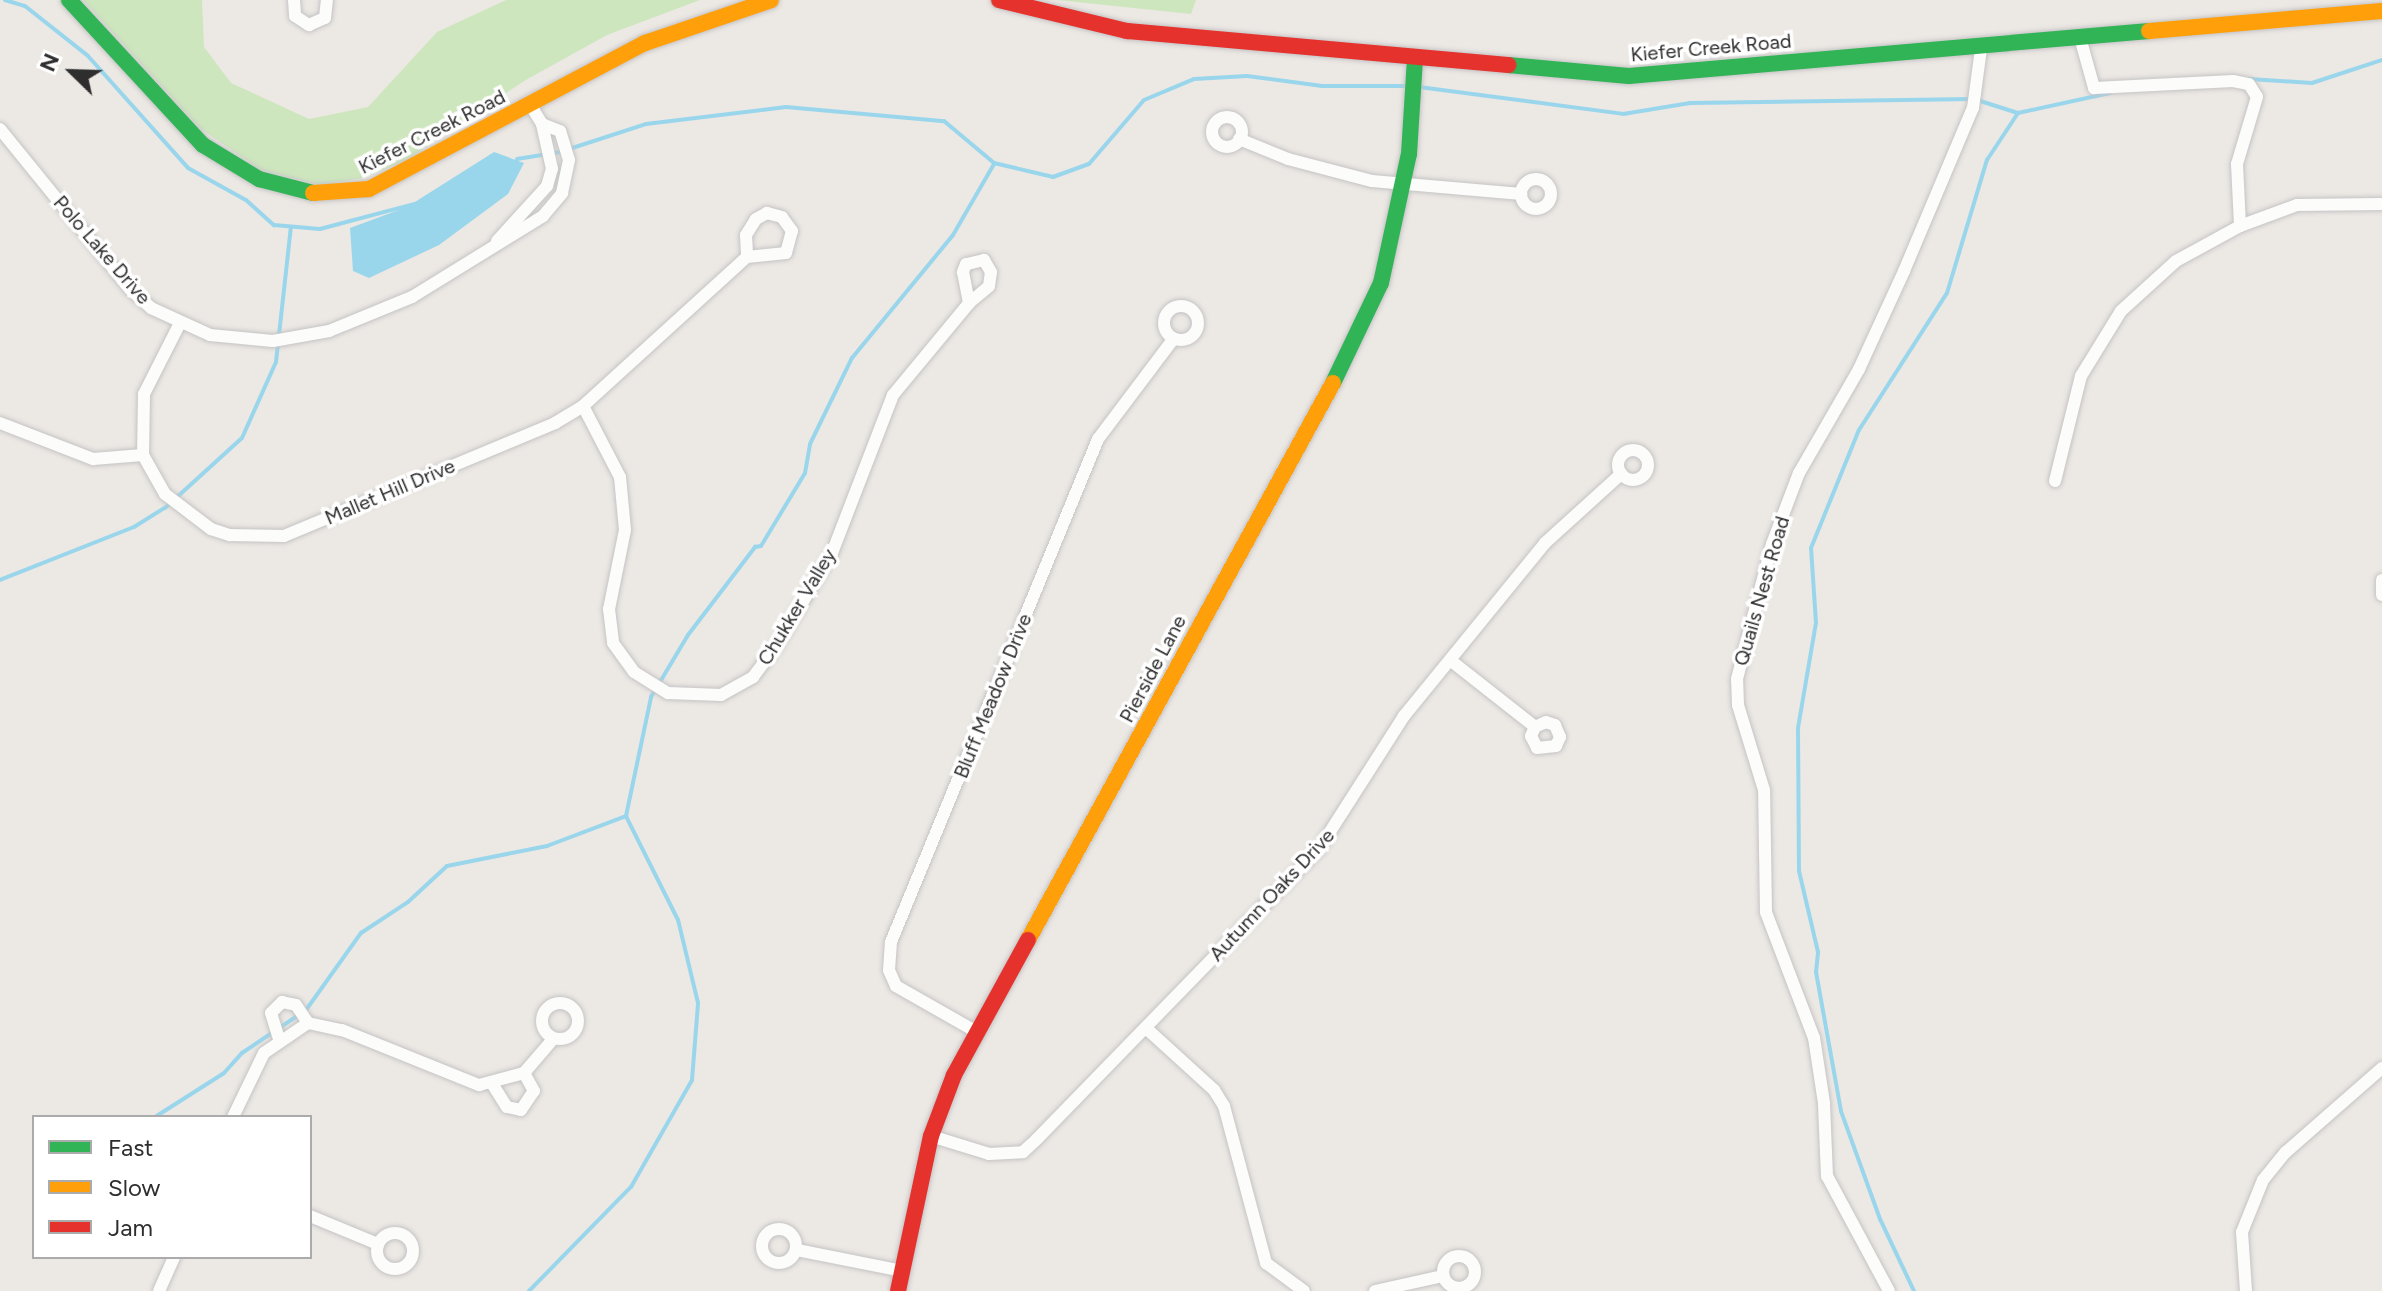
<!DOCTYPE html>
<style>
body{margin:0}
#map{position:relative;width:2382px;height:1291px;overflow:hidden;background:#ece8e4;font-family:Figtree,sans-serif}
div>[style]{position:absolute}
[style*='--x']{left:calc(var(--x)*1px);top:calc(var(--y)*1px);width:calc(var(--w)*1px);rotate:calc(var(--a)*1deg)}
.green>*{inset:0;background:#cee6be}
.water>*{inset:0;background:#99d6ec}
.stream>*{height:4px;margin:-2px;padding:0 2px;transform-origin:2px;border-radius:2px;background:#99d6ec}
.roads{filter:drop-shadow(0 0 2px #c5c4c5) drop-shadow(0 0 2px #c5c4c5)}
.street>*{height:12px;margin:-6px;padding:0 6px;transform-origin:6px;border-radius:6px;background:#fcfcfb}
.street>.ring{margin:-6px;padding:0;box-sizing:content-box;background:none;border:12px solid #fcfcfb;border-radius:50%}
.fast>*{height:16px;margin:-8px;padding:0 8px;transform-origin:8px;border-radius:8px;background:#30b455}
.slow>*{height:16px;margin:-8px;padding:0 8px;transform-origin:8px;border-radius:8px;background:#ff9f0a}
.jam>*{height:16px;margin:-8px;padding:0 8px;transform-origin:8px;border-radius:8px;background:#e5322d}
span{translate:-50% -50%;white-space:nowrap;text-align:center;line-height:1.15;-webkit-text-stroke:7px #fff;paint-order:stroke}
.street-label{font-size:20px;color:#2e2e2e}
.legend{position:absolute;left:32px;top:1115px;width:280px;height:144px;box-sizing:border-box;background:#fff;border:2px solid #ababab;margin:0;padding:10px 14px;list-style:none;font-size:24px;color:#2e2e2e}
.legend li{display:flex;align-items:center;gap:16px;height:40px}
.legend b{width:40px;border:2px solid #ababab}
.north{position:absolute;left:32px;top:32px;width:80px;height:80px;-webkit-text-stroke:6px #fff;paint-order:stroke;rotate:293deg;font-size:22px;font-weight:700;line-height:32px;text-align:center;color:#2e2e2e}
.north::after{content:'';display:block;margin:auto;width:28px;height:36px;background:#2e2e2e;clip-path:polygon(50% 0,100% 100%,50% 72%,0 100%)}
</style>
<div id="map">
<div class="green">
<div style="clip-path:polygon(83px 0,202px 0,204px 47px,231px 83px,309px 119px,368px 107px,437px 32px,506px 0,700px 0,607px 35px,524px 81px,408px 159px,364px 178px,320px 185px,261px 170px,201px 129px)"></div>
<div style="clip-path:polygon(1057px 0,1196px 0,1191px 14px)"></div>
</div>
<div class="water">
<div style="clip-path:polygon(494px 152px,524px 163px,508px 194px,439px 245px,369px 278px,353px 271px,350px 228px,407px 207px)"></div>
</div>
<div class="stream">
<div style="--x:5;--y:0;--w:21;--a:17"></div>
<div style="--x:25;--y:6;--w:80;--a:38.4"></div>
<div style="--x:88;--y:56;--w:150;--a:48.2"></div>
<div style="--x:188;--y:168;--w:66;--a:28.9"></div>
<div style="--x:246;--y:200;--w:38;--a:42"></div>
<div style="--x:274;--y:225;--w:46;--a:5"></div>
<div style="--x:320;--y:229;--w:97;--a:-14.9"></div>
<div style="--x:2249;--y:79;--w:63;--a:3.6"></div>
<div style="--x:2312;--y:83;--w:74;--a:-18.2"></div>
<div style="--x:1419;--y:87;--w:206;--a:7.5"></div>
<div style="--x:1623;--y:114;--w:68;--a:-9.3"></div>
<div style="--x:1690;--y:103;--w:284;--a:-0.8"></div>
<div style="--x:1974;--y:99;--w:46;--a:17.7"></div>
<div style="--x:2018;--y:113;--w:94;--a:-12.3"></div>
<div style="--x:517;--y:159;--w:44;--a:-9.2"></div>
<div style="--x:560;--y:152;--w:90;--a:-18"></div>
<div style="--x:646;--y:124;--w:141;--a:-6.9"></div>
<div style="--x:786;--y:107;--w:159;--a:5.1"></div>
<div style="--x:944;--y:121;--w:65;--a:40"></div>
<div style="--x:994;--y:163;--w:61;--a:13.3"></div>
<div style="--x:1053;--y:177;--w:38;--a:-20"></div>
<div style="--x:1089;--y:164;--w:84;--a:-49.3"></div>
<div style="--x:1144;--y:100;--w:54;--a:-22.8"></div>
<div style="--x:1194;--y:79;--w:53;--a:-3.2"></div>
<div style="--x:1247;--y:76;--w:76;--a:7.6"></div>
<div style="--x:1322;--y:86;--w:89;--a:0"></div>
<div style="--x:0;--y:580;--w:144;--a:-21.6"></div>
<div style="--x:134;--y:527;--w:36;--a:-32"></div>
<div style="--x:165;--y:508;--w:104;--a:-42.3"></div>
<div style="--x:242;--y:438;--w:83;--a:-65.9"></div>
<div style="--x:276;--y:362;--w:136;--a:-83.7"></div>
<div style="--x:155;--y:1117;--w:82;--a:-32.5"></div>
<div style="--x:224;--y:1073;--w:27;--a:-48"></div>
<div style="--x:242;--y:1053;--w:77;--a:-33.9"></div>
<div style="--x:306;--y:1010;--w:95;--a:-54.5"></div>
<div style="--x:361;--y:933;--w:56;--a:-33.4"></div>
<div style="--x:408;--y:902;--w:53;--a:-42.7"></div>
<div style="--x:447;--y:866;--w:102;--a:-11.3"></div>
<div style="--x:547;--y:846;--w:85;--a:-20.8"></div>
<div style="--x:529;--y:1291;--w:146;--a:-45.6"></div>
<div style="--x:631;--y:1187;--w:123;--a:-60.3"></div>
<div style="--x:692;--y:1080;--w:77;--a:-85.5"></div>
<div style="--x:698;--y:1003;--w:85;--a:-103.5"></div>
<div style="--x:678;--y:920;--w:116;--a:-116.6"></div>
<div style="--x:626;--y:816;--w:122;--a:-78.1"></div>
<div style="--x:651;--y:697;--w:72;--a:-59.2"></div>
<div style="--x:688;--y:635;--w:111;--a:-52.7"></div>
<div style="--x:755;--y:547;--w:6;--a:-9"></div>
<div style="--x:761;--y:546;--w:85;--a:-58.9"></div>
<div style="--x:805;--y:473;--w:29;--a:-80"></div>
<div style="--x:810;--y:444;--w:96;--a:-64"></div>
<div style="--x:852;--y:358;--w:159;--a:-50.6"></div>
<div style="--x:953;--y:235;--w:82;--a:-60"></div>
<div style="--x:1914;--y:1291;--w:80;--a:-115.3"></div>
<div style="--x:1880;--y:1219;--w:115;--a:-109.9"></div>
<div style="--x:1841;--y:1111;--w:141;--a:-100.2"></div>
<div style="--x:1816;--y:972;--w:20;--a:-84"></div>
<div style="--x:1818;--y:952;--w:83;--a:-103.2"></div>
<div style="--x:1799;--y:871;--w:143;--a:-90.4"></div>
<div style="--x:1798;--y:728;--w:107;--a:-80.3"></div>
<div style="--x:1816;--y:623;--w:75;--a:-93.8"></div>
<div style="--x:1811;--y:548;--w:127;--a:-67.9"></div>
<div style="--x:1859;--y:430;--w:163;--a:-57.3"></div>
<div style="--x:1947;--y:293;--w:139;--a:-73.3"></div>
<div style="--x:1987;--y:160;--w:56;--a:-56.6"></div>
</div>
<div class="roads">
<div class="street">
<div style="--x:294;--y:0;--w:16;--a:86"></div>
<div style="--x:295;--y:16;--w:17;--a:33"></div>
<div style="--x:309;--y:25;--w:17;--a:-24"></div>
<div style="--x:325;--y:18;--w:18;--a:-84"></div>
<div style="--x:2081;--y:41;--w:49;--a:74.5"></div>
<div style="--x:2094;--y:88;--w:139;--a:-2.9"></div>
<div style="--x:2233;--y:81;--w:16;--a:11"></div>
<div style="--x:2249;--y:84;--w:15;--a:58"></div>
<div style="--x:2257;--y:97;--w:70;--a:106.6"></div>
<div style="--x:2237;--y:164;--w:62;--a:87.2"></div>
<div style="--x:2240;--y:226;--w:61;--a:-20.2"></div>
<div style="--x:2297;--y:205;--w:85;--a:-0.7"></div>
<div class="ring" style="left:1212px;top:117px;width:18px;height:18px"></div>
<div style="--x:0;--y:129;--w:206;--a:50.9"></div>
<div style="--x:130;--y:289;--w:28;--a:42"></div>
<div style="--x:151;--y:308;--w:65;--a:24.6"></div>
<div style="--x:210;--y:335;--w:63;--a:5.4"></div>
<div style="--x:273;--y:341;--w:57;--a:-10.1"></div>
<div style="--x:329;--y:331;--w:90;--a:-22.3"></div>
<div style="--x:412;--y:297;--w:154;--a:-31.7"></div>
<div style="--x:543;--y:216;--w:30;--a:-50"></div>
<div style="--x:562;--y:193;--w:34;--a:-78"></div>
<div style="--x:569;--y:160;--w:30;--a:-107"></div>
<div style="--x:560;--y:131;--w:19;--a:-159"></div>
<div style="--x:542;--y:124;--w:23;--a:-121"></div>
<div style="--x:1239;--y:139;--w:53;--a:22.2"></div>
<div style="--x:1288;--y:159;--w:87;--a:14.7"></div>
<div style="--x:1372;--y:181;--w:150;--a:5"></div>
<div class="ring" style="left:1521px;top:179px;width:18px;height:18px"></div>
<div style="--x:497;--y:241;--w:74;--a:-47.7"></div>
<div style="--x:547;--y:186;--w:18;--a:-74"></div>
<div style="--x:552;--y:169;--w:46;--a:-102.5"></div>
<div class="ring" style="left:1164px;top:306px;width:22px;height:22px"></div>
<div style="--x:180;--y:323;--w:80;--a:116.9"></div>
<div style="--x:144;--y:394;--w:61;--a:90.9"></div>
<div style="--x:143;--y:455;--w:45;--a:60.6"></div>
<div style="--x:165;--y:494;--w:58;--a:37.3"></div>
<div style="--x:211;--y:529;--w:20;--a:18"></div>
<div style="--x:230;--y:535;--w:54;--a:1.1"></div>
<div style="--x:284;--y:536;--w:294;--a:-22.6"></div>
<div style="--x:555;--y:423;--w:33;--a:-31"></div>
<div style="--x:583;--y:406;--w:222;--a:-42.3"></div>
<div style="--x:747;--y:257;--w:39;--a:-6"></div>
<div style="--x:786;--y:253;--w:23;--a:-75"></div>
<div style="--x:792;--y:231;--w:17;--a:-126"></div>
<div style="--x:782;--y:217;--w:16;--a:-165"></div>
<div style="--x:767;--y:213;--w:13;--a:151"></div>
<div style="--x:756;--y:219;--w:19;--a:122"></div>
<div style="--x:746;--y:235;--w:22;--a:87"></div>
<div style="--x:583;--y:406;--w:80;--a:62.5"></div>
<div style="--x:620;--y:477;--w:53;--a:84.6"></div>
<div style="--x:625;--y:530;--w:81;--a:101.4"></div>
<div style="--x:609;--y:609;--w:34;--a:83"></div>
<div style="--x:613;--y:643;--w:36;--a:54"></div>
<div style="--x:634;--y:672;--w:40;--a:32"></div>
<div style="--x:668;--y:693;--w:53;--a:2.2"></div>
<div style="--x:721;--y:695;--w:37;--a:-29"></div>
<div style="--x:753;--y:677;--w:40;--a:-53"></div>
<div style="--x:777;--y:645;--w:107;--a:-59.1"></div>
<div style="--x:832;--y:553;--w:169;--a:-68.9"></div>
<div style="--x:893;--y:395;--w:119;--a:-50.4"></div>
<div style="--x:969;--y:303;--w:26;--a:-40"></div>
<div style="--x:989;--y:286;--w:14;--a:-82"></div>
<div style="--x:991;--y:272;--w:14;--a:-120"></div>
<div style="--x:984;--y:260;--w:18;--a:167"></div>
<div style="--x:966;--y:264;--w:9;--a:111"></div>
<div style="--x:963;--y:272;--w:32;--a:79"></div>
<div style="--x:0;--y:423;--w:100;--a:21.2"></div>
<div style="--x:93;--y:459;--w:50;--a:-4.6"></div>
<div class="ring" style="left:1618px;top:450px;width:18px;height:18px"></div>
<div style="--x:2055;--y:481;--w:108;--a:-76.1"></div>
<div style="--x:2081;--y:376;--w:76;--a:-58.4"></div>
<div style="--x:2121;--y:311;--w:74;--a:-42.3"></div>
<div style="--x:2176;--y:261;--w:73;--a:-28.7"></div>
<div style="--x:2382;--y:580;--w:15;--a:90"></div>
<div style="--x:1450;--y:660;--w:108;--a:38.2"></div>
<div style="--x:1535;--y:727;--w:10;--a:114"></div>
<div style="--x:1531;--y:736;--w:13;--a:63"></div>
<div style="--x:1537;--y:748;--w:19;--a:-6"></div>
<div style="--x:1556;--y:746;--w:10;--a:-66"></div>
<div style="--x:1560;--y:737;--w:13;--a:-113"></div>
<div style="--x:1555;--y:725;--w:9;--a:-162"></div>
<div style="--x:1546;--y:722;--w:12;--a:156"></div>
<div class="ring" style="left:542px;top:1003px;width:24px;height:24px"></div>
<div style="--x:1147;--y:1029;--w:91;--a:42.3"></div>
<div style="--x:1214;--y:1090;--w:19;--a:58"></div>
<div style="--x:1224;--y:1106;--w:163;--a:75"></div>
<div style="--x:1266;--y:1263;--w:47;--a:36.4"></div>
<div style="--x:975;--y:1031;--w:91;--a:-150.3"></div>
<div style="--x:896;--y:986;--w:17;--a:-114"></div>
<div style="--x:889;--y:970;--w:28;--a:-86"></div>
<div style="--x:891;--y:942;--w:544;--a:-67.63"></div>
<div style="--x:1098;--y:439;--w:126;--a:-53"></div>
<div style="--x:279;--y:1039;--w:27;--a:-107"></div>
<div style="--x:271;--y:1013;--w:16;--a:-45"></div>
<div style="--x:282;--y:1002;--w:14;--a:12"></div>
<div style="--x:296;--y:1005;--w:22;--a:56"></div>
<div style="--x:493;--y:1085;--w:26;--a:58"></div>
<div style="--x:507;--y:1107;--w:14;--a:12"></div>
<div style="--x:521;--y:1110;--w:23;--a:-56"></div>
<div style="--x:534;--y:1091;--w:21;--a:-119"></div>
<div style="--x:233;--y:1117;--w:71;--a:-64.2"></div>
<div style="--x:264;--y:1053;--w:53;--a:-34.3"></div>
<div style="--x:308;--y:1023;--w:35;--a:12"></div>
<div style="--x:342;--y:1030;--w:148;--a:21.9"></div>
<div style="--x:479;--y:1085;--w:47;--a:-14.9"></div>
<div style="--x:524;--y:1073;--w:45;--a:-49.5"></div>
<div style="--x:931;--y:1136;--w:61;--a:17.2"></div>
<div style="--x:989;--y:1154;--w:34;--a:-3"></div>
<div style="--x:1023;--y:1152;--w:19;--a:-43"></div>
<div style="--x:1037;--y:1139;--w:405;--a:-45.8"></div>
<div style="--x:1319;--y:849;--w:158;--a:-57.4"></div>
<div style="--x:1404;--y:716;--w:223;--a:-50.8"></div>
<div style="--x:1545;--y:543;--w:103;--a:-42.2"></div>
<div style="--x:310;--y:1216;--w:74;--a:22.4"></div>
<div class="ring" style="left:762px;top:1229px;width:22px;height:22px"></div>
<div class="ring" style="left:377px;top:1233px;width:24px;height:24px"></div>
<div style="--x:797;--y:1250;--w:107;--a:11.3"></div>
<div class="ring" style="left:1443px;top:1256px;width:20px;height:20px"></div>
<div style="--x:159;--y:1291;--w:37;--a:-66"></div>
<div style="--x:1375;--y:1291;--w:70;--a:-12.4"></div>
<div style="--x:1889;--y:1291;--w:131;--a:-118.3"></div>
<div style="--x:1827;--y:1176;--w:73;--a:-92.4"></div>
<div style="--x:1824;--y:1103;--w:66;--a:-98.7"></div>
<div style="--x:1814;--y:1038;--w:135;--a:-110.9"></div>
<div style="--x:1766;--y:912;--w:122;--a:-90.9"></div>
<div style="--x:1764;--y:790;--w:89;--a:-107"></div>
<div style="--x:1738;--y:705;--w:26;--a:-92"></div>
<div style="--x:1737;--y:679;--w:139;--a:-75.5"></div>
<div style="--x:1772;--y:544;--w:76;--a:-69.2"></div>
<div style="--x:1799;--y:473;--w:120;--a:-60"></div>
<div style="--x:1859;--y:369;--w:108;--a:-65.3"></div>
<div style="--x:1904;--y:271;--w:177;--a:-67.1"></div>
<div style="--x:1973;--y:108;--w:60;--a:-82.3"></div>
<div style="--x:2246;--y:1291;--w:59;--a:-93.9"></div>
<div style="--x:2242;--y:1232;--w:56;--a:-68"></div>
<div style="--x:2263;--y:1180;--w:36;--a:-51"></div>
<div style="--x:2286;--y:1152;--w:128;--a:-41.2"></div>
</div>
<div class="fast">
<div style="--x:69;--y:0;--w:197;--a:47.3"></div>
<div style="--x:203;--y:145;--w:66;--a:31.3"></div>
<div style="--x:259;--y:179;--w:56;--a:14.5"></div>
<div style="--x:1508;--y:65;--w:121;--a:5.2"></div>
<div style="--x:1629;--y:76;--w:522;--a:-4.95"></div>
<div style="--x:1333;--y:383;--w:111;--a:-64.4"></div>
<div style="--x:1381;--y:283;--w:132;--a:-77.8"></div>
<div style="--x:1409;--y:154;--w:95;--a:-86.4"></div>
</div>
<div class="slow">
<div style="--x:2149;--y:31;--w:234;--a:-4.9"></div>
<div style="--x:313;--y:193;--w:56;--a:-4.1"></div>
<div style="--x:369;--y:189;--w:312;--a:-27.9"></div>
<div style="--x:645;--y:43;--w:133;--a:-18.8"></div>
<div style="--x:1028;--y:940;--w:635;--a:-61.3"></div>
</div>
<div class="jam">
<div style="--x:999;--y:0;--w:132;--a:13.6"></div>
<div style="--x:1127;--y:31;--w:383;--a:5.1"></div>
<div style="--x:898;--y:1291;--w:158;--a:-78"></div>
<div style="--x:931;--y:1136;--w:65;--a:-69.3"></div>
<div style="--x:954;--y:1075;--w:154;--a:-61.3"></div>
</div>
</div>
<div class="street-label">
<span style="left:1711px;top:48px;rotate:-5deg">Kiefer Creek Road</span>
<span style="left:432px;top:132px;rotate:-27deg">Kiefer Creek Road</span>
<span style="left:102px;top:250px;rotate:49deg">Polo Lake Drive</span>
<span style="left:390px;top:492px;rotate:-23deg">Mallet Hill Drive</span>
<span style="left:1762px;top:591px;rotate:-74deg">Quails Nest Road</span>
<span style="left:797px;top:607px;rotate:-59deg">Chukker Valley</span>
<span style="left:1153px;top:669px;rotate:-62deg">Pierside Lane</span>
<span style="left:993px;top:696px;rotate:-68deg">Bluff Meadow Drive</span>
<span style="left:1272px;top:895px;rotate:-47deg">Autumn Oaks Drive</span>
</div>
<ul class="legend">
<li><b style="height:10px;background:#30b455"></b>Fast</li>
<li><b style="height:10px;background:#ff9f0a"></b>Slow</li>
<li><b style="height:10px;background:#e5322d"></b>Jam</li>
</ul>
<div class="north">N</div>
</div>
